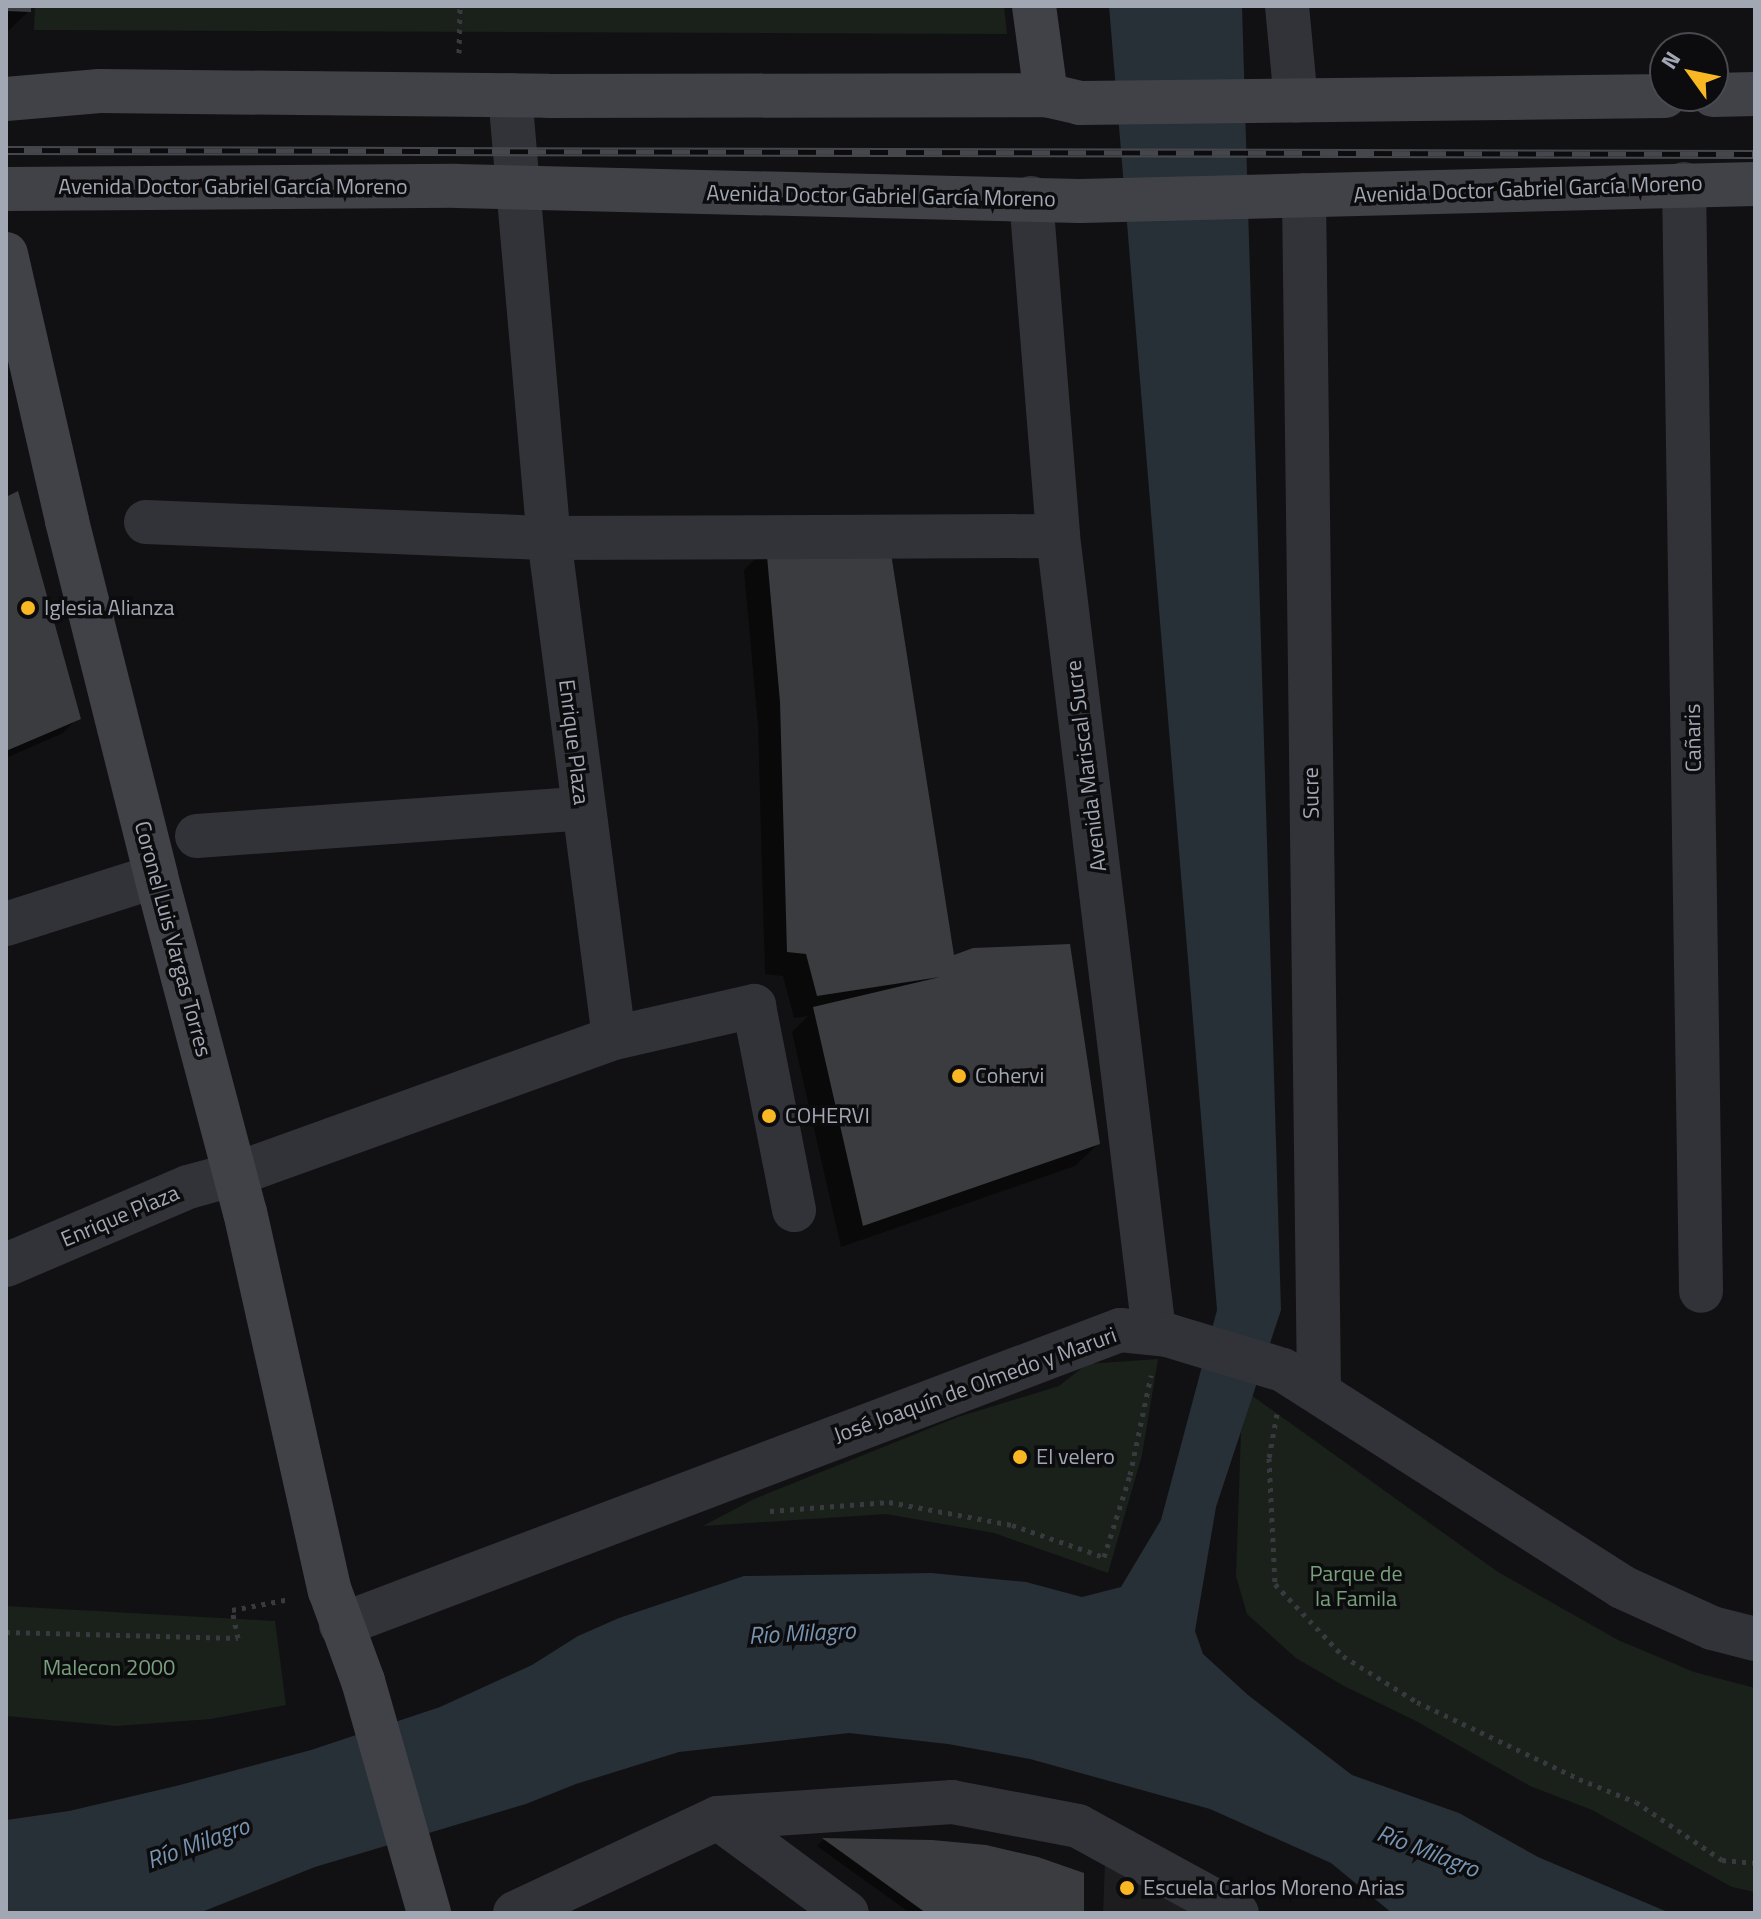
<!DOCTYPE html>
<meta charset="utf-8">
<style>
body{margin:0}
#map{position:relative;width:1761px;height:1919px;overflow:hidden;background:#111113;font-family:"Titillium Web",sans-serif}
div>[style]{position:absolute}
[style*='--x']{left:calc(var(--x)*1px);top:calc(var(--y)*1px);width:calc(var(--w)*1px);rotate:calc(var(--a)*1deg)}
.built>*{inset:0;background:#1d1d20}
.green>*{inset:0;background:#19211a}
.water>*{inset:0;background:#272f37}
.shadow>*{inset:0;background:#0007}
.building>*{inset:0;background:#3b3c40}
.path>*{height:5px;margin-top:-2.5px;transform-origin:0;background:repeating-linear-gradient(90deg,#383a3f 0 4px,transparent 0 10px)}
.minor>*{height:44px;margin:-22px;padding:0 22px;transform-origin:22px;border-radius:22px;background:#323338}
.tertiary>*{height:44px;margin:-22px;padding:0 22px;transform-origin:22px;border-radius:22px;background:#323338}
.secondary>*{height:44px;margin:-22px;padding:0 22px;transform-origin:22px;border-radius:22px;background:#404248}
.rail>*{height:9px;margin-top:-4.5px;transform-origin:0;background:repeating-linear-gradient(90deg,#0c0c0e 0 18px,#45474d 0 36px);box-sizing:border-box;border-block:2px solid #45474d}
.dots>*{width:22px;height:22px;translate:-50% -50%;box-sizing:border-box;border:4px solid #0c0c0e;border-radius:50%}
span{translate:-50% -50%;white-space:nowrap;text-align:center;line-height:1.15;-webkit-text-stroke:7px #0c0c0e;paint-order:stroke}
.street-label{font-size:22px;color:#a2a7b4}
.poi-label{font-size:22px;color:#a2a7b4}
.left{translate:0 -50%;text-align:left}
.park-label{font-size:22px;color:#78a07b}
.water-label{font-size:24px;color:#7794b1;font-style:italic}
.frame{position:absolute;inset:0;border:8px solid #a2a7b4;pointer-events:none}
.north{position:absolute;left:1649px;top:32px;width:80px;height:80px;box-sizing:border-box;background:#0c0c0e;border:2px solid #484a50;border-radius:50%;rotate:303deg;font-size:22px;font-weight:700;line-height:32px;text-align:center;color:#a2a7b4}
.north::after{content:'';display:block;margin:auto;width:28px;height:36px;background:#f9b823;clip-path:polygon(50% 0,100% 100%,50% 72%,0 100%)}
</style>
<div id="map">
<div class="built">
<div style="clip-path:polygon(1105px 1863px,1194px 1913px,1103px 1913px)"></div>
</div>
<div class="green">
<div style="clip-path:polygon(35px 6px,1004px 6px,1007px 34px,34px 30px)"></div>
<div style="clip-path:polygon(1158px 1359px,1142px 1455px,1108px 1573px,994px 1533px,886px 1514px,703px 1526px,754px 1499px,958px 1417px,1059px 1386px,1087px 1364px)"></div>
<div style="clip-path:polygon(1251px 1395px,1498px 1572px,1618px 1640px,1694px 1672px,1755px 1688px,1755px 1892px,1732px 1887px,1592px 1810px,1530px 1786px,1416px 1721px,1344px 1686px,1296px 1658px,1247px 1614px,1236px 1576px,1241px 1432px)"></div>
<div style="clip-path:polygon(6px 1606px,275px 1621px,286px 1705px,211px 1719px,116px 1726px,6px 1716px)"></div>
</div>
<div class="water">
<div style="clip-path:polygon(1109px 6px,1242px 6px,1281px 1310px,1216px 1507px,1195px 1631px,1203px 1654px,1248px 1695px,1352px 1775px,1459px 1813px,1538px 1857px,1670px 1913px,1392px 1913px,1331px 1863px,1210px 1809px,1030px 1759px,948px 1744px,849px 1733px,679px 1752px,576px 1784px,526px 1804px,315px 1867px,199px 1913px,6px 1913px,6px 1820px,69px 1811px,176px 1786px,311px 1750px,440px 1707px,532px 1665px,578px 1636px,619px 1618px,744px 1576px,931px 1573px,1026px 1582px,1082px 1597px,1121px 1587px,1161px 1520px,1217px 1310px)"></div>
</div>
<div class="shadow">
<div style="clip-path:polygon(6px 6px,29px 6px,29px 11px,6px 33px)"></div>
<div style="clip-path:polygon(6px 499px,78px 718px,63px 733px,6px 758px)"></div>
<div style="clip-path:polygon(767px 547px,953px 958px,1098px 1144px,1075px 1166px,841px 1247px,792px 1032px,808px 1016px,794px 1018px,783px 976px,765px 974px,758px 726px,744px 570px)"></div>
<div style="clip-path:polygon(823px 1840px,932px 1842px,1082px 1913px,910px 1913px,817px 1846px)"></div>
</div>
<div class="building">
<div style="clip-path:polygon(6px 6px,31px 6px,31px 12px,6px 11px)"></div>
<div style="clip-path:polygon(18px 491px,81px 719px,6px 751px,6px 497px)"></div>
<div style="clip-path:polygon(766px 545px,890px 547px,954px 955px,973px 948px,1070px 944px,1100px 1144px,863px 1226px,813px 1007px,940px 977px,817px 996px,806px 954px,787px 952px,780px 702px)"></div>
<div style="clip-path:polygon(822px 1838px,932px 1840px,986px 1845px,1038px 1857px,1084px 1873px,1084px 1913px,926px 1913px)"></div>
</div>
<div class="path">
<div style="--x:459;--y:53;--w:47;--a:-88.8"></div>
<div style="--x:1277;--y:1414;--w:45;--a:100.3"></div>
<div style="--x:1269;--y:1458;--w:126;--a:87.3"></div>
<div style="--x:1275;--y:1584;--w:99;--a:46.6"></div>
<div style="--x:1343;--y:1656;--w:87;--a:31.9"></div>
<div style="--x:1417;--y:1702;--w:179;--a:25.4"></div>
<div style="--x:1579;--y:1779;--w:61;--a:22"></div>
<div style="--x:1636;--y:1802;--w:104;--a:34"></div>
<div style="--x:1722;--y:1860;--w:33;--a:5"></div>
<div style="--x:770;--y:1511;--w:119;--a:-4.3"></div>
<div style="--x:889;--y:1502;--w:125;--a:10.6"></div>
<div style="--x:1012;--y:1525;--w:97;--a:19.2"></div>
<div style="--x:1104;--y:1557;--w:86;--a:-72.4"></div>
<div style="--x:1130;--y:1475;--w:102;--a:-78.1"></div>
<div style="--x:6;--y:1632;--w:232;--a:1.5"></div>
<div style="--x:238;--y:1638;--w:29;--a:-102"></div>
<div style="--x:232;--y:1610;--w:59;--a:-10.7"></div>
</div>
<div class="minor">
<div style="--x:1287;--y:6;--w:95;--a:84.6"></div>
<div style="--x:510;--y:95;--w:445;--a:85"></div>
<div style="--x:549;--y:538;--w:504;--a:82.59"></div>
<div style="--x:1684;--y:184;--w:1107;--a:89.12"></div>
<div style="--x:1304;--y:195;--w:1195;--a:89.28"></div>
<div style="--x:1031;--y:198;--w:339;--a:85.4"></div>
<div style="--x:1058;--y:536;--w:802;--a:83.12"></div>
<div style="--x:146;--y:522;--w:403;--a:2.3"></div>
<div style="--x:549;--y:538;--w:509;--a:-0.23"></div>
<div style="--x:197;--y:836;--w:387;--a:-4.1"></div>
<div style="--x:6;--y:924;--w:157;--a:-17.7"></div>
<div style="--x:236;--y:1174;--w:402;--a:-19.8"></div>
<div style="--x:614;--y:1038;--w:144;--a:-12.9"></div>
<div style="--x:754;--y:1006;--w:208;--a:78.9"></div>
<div style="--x:341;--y:1625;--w:833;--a:-20.74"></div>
<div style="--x:1120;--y:1330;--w:47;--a:6.1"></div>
<div style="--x:1167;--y:1335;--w:121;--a:16.8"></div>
<div style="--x:1283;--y:1370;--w:403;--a:32.6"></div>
<div style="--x:1622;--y:1587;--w:99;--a:24.5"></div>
<div style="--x:1712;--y:1628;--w:44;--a:14.3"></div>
<div style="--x:718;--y:1818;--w:160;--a:36.4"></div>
<div style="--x:515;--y:1913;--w:224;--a:-25.1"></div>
<div style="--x:718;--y:1818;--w:235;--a:-3.9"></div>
<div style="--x:952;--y:1802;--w:128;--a:10.8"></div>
<div style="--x:1078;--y:1826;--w:181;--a:28.7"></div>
</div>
<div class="tertiary">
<div style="--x:6;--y:1265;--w:198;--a:-23.2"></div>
<div style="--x:188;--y:1187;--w:50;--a:-15.2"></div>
</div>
<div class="secondary">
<div style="--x:1034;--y:6;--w:90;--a:82.3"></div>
<div style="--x:1713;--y:95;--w:42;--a:-1.4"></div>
<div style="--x:6;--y:99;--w:94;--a:-4.9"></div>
<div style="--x:100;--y:91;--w:448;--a:0.6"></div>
<div style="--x:548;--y:96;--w:498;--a:-0.1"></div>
<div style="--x:1046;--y:95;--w:35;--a:13"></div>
<div style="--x:1080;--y:103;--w:585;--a:-0.69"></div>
<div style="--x:6;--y:189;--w:451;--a:-0.4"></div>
<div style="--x:457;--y:186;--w:623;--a:1.38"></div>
<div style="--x:1080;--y:201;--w:675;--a:-1.44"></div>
<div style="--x:6;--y:254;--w:274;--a:77.1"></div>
<div style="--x:67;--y:521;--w:366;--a:75.9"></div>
<div style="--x:156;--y:876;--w:348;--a:75.2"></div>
<div style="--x:245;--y:1212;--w:388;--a:77.4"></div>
<div style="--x:330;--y:1591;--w:96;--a:69.9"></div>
<div style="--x:363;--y:1681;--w:241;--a:74.1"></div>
</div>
<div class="rail">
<div style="--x:6;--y:150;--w:1749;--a:0.13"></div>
</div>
<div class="dots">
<div style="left:28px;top:608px;background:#f9b823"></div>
<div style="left:959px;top:1076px;background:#f9b823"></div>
<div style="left:769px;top:1116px;background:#f9b823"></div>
<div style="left:1020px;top:1457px;background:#f9b823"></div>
<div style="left:1127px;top:1888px;background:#f9b823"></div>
</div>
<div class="street-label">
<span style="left:233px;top:187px">Avenida Doctor Gabriel García Moreno</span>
<span style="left:1528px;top:189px;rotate:-2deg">Avenida Doctor Gabriel García Moreno</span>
<span style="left:881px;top:196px;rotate:1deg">Avenida Doctor Gabriel García Moreno</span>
<span style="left:1693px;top:738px;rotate:-91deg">Cañaris</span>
<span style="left:574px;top:742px;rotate:83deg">Enrique Plaza</span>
<span style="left:1086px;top:766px;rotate:-97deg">Avenida Mariscal Sucre</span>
<span style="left:1311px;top:793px;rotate:-91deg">Sucre</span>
<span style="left:173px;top:939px;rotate:75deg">Coronel Luis Vargas Torres</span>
<span style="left:120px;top:1216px;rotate:-23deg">Enrique Plaza</span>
<span style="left:975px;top:1385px;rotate:-20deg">José Joaquín de Olmedo y Maruri</span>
</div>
<div class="poi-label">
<span class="left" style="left:44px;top:608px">Iglesia Alianza</span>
<span class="left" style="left:975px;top:1076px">Cohervi</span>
<span class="left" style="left:785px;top:1116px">COHERVI</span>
<span class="left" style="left:1036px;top:1457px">El velero</span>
<span class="left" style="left:1143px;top:1888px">Escuela Carlos Moreno Arias</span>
</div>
<div class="park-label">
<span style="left:1356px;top:1586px">Parque de<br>la Famila</span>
<span style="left:109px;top:1668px">Malecon 2000</span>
</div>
<div class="water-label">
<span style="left:802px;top:1633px;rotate:-3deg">Río Milagro</span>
<span style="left:198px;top:1843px;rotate:-20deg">Río Milagro</span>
<span style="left:1428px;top:1851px;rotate:21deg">Río Milagro</span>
</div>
<div class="frame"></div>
<div class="north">N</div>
</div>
